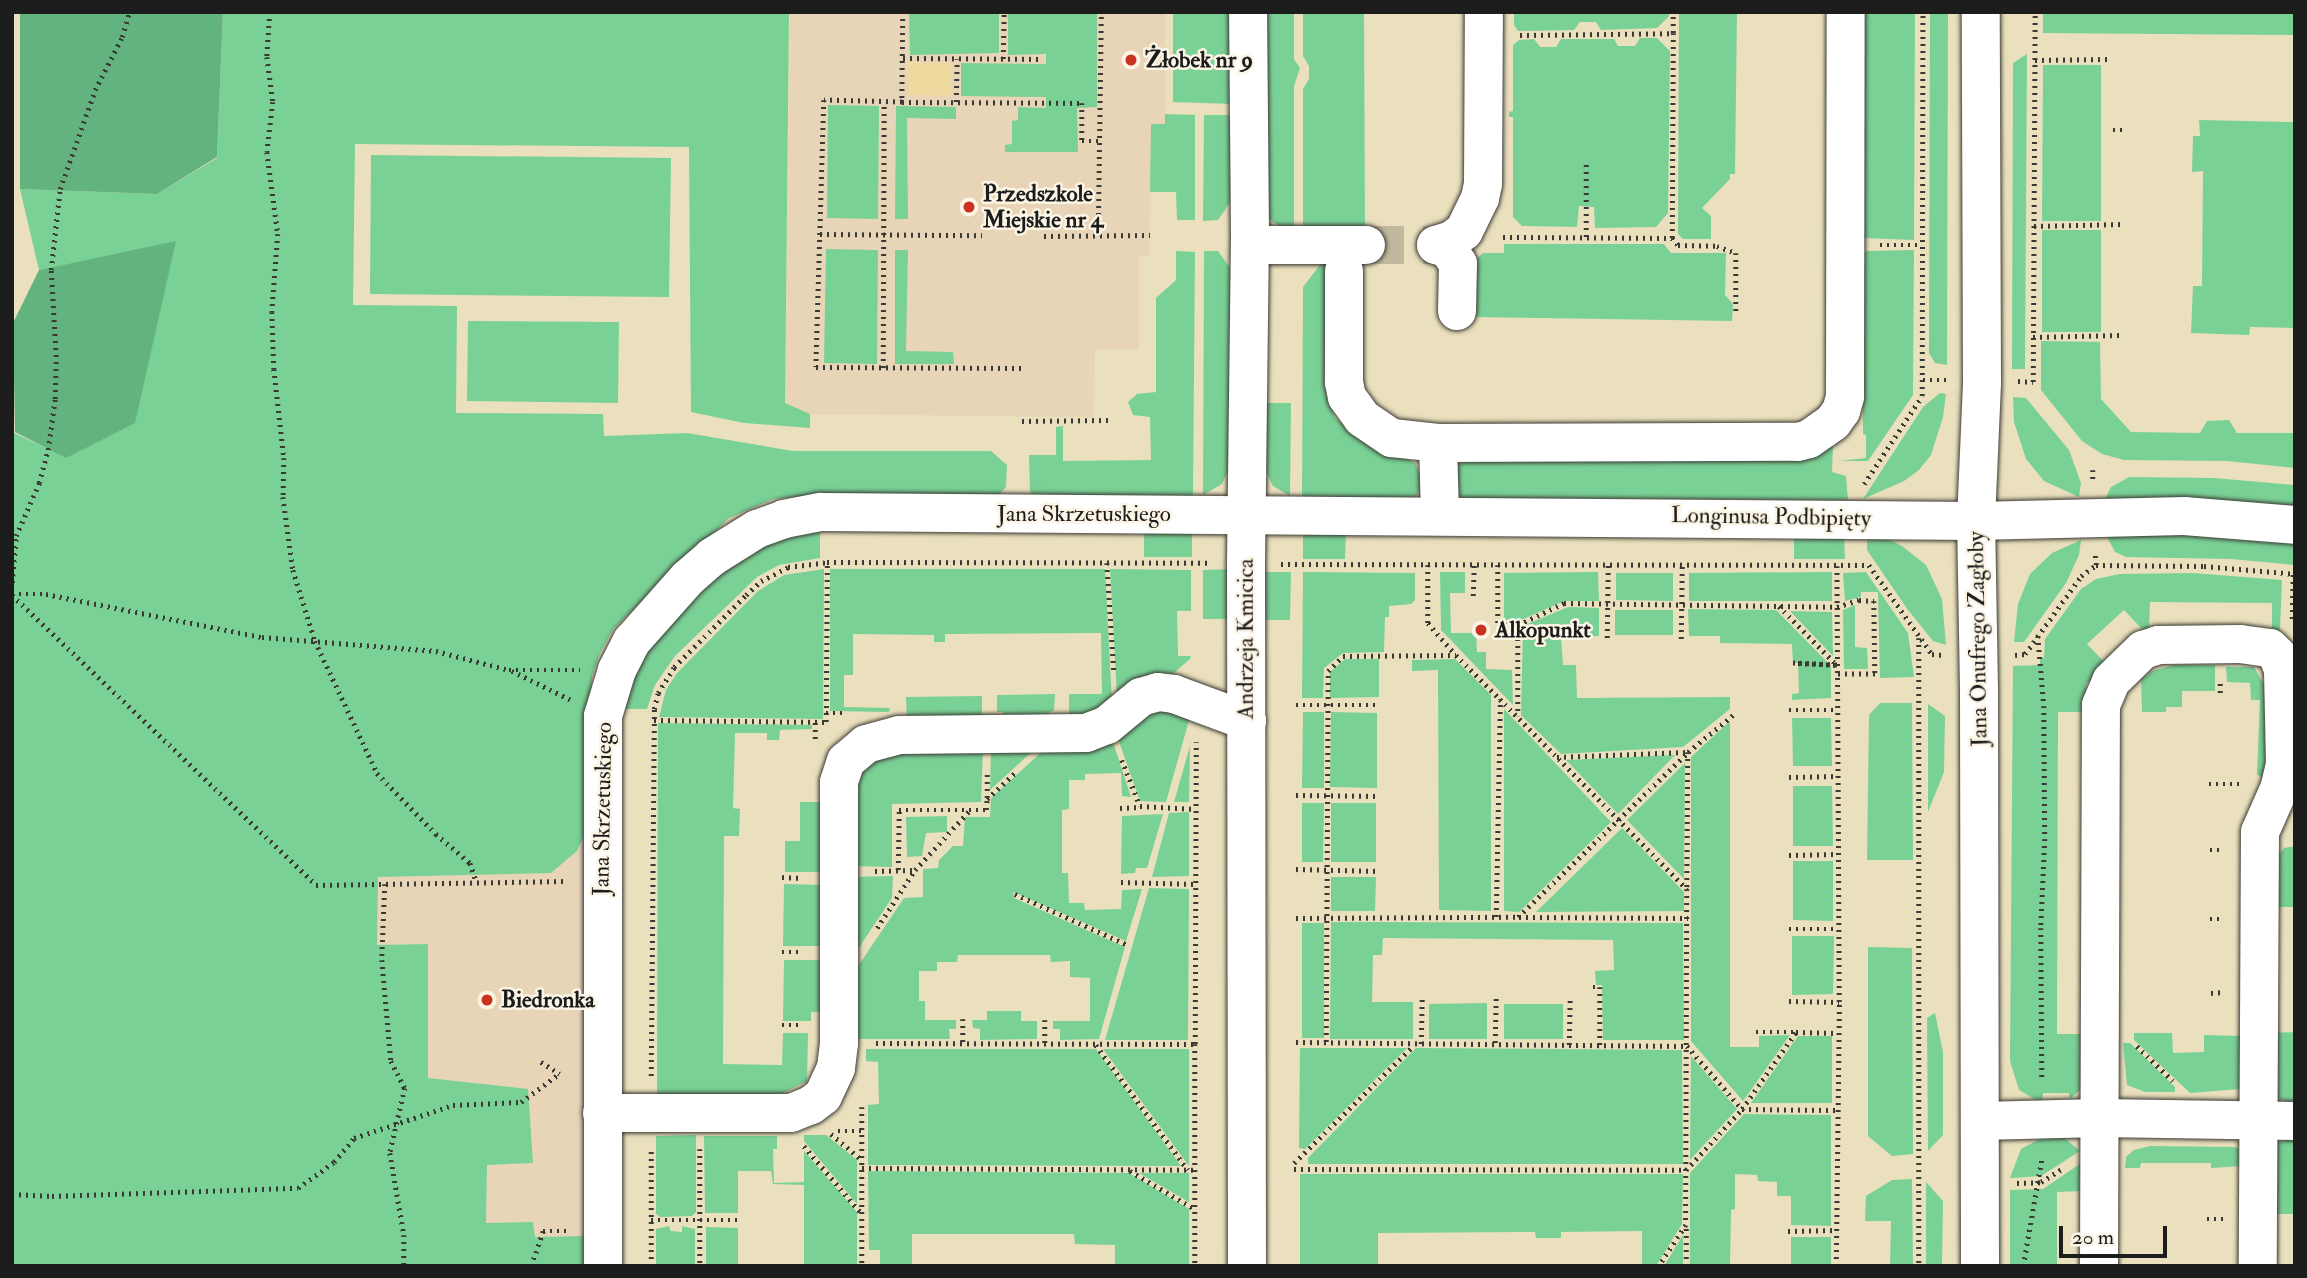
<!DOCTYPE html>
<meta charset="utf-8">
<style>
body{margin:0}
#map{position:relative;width:2307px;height:1278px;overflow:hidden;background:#eae0bd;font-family:"IM FELL Double Pica",serif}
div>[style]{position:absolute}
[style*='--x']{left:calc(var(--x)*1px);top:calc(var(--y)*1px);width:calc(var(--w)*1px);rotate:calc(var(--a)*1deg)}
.built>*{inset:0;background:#e8d4b7}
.green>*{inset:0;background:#7ad196}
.forest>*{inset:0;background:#63b37f}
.sand>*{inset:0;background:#eeda9e}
.minor-tunnel>*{height:38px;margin-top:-19px;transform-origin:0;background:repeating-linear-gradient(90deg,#c1b99d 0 38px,transparent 0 57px)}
.path>*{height:4.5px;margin-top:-2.25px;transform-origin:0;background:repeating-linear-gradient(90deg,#3b3934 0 2px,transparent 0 7px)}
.roads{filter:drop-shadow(0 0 2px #3b3934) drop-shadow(0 0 2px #3b3934)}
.minor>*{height:38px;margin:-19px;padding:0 19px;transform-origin:19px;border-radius:19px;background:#fff}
.dots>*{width:19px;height:19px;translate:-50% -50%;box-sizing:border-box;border:4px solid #fcf5e5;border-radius:50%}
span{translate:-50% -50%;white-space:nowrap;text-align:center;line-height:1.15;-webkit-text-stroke:5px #fcf5e5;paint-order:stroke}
.poi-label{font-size:23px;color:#1c1c1c;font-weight:700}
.left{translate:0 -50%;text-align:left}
.street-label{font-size:23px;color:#1c1c1c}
.frame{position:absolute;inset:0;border:14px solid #1c1c1c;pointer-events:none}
.scale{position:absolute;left:2059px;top:1226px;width:108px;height:32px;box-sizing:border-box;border:4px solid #1c1c1c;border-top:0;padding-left:9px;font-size:21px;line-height:24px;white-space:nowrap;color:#1c1c1c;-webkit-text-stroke:5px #fcf5e5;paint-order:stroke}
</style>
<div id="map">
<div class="built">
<div style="clip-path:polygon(790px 12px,1165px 12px,1165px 124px,1151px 124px,1150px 255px,1139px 256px,1139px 350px,1095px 350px,1094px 417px,804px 414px,785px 403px)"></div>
<div style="clip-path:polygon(586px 832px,584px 1236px,534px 1237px,533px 1222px,486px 1223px,487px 1165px,428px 1081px,427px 944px,377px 945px,378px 876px,551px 873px,577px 851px)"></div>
</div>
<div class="green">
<div style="clip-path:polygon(223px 12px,789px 12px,785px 403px,810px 414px,810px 428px,744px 423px,691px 412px,689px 147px,355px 144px,353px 305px,457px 306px,456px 413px,603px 414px,604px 436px,687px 433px,793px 451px,991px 451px,1007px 465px,1006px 487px,999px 495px,815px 495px,773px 499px,729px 518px,614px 628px,600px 653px,592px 676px,586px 832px,577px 851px,551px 873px,378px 877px,377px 945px,428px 944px,428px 1078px,528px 1089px,533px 1163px,487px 1165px,486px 1223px,533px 1222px,535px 1237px,584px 1236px,584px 1266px,12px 1266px,12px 432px,66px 457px,176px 242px,39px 270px,20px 189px,157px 194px,217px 158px)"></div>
<div style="clip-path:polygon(909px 12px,999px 12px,999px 53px,910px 55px)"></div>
<div style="clip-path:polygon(1008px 12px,1097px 12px,1097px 107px,1077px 108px,1078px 152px,1005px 152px,1005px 145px,1012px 144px,1012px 121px,1018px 120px,1018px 107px,1046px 108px,1046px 97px,961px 96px,961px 63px,1046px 64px,1046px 54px,1008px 55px)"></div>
<div style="clip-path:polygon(1173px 12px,1232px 12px,1232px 104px,1173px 102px)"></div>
<div style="clip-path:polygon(1265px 12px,1294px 12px,1294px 59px,1300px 68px,1294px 86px,1294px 230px,1281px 227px,1264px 216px)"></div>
<div style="clip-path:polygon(1303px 12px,1364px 12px,1365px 229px,1303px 229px,1303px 89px,1309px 79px,1309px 66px,1303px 56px)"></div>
<div style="clip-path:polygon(1514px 12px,1669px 12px,1669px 16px,1657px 28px,1601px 30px,1596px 22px,1580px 22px,1574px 30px,1518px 31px,1514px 25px)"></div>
<div style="clip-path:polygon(1679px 12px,1737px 12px,1735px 174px,1730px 174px,1730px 179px,1702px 208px,1711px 216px,1711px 239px,1683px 239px,1678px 234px)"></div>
<div style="clip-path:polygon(1863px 12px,1915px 12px,1914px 240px,1863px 238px)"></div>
<div style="clip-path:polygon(1930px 12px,1948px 12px,1947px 365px,1935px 363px,1929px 353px)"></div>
<div style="clip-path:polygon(2043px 12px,2295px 12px,2295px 35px,2043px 33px)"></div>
<div style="clip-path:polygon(1640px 38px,1657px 38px,1670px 51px,1668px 213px,1656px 227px,1595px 228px,1594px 207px,1579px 206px,1577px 227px,1522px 226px,1513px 217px,1513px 117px,1509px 117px,1509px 112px,1513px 111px,1513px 45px,1519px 40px,1534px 39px,1540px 47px,1556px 47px,1561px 39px,1614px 39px,1618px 46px,1635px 46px)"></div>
<div style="clip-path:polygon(2027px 54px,2025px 369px,2012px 369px,2013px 63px)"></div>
<div style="clip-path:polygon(2043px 65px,2101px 65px,2101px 221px,2042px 221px)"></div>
<div style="clip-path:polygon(2295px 67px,2295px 384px,2294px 384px,2294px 328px,2250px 327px,2249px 335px,2191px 333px,2193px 286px,2202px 286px,2203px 171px,2192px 172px,2193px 136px,2200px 136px,2199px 120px,2293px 122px)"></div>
<div style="clip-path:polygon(828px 105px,879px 106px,878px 219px,827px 218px)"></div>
<div style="clip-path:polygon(896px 106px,956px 107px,956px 119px,907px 118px,908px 219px,895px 219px)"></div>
<div style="clip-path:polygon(1165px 114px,1195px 115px,1195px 220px,1177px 220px,1176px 192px,1150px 192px,1151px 124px,1165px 124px)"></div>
<div style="clip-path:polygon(1204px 115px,1231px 115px,1231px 201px,1218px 220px,1203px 221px)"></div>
<div style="clip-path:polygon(371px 155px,671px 158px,669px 297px,370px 294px)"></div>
<div style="clip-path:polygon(2042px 230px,2101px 230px,2101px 332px,2042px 332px)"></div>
<div style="clip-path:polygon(1504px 244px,1664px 244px,1671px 253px,1726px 253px,1725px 295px,1733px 304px,1732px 321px,1471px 317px,1472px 263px,1483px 253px,1504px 253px)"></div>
<div style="clip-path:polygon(826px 249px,878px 250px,877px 364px,824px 363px)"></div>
<div style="clip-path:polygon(895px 250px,908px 250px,906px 351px,953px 352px,954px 364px,895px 364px)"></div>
<div style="clip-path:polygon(1914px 250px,1913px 395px,1868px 461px,1839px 461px,1866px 458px,1866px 435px,1863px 434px,1863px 255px,1866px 251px)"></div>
<div style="clip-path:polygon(1176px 251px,1195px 252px,1193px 496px,1036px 496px,1030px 492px,1029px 455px,1056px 455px,1056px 427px,1063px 426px,1063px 461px,1151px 460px,1150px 417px,1133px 415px,1128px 402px,1137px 394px,1156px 392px,1156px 298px,1176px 280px)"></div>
<div style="clip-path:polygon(1204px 251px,1218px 251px,1231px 269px,1228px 471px,1222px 484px,1203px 495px)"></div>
<div style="clip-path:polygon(1322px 262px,1326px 262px,1324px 383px,1328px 402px,1335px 418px,1352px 433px,1415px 463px,1424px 485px,1415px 497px,1302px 498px,1303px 287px)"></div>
<div style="clip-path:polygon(468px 321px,619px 322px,618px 403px,467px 401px)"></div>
<div style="clip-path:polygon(2041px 341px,2100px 342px,2101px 399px,2131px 432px,2200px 433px,2207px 421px,2229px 420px,2237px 433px,2295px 433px,2295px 468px,2227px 461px,2124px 460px,2102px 454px,2082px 441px,2041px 390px)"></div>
<div style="clip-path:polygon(1940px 393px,1946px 394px,1943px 417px,1931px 455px,1919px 470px,1904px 481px,1863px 499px,1923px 407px)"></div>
<div style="clip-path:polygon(2013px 397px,2026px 398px,2069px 450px,2081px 483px,2079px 497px,2044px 481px,2026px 459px,2014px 422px)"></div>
<div style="clip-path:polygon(1263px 403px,1291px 403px,1290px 496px,1273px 486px,1266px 472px)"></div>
<div style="clip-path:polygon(1833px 446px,1832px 472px,1846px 476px,1848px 500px,1464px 498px,1455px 493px,1450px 477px,1464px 459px)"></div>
<div style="clip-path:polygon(2129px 477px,2214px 478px,2295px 485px,2295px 508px,2104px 501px,2111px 487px)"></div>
<div style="clip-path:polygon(820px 530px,820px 558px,779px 565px,757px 577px,675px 656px,655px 685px,647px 709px,620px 709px,639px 657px,716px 577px,757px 544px)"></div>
<div style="clip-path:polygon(1144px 531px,1192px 531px,1192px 557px,1144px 557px)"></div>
<div style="clip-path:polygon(1303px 532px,1346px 532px,1345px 559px,1303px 559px)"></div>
<div style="clip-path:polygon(1844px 533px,1845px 559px,1794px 559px,1794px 534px)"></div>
<div style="clip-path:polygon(2153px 533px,2295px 542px,2295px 565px,2231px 559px,2126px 557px,2115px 552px,2106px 535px)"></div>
<div style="clip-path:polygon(1867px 534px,1882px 536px,1902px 546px,1926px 565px,1942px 599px,1946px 645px,1933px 641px,1908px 610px,1867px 550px)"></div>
<div style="clip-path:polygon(2081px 540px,2079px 555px,2066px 583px,2024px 642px,2014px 642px,2018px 604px,2030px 574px,2052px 553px)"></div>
<div style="clip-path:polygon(824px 569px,823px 719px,659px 717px,666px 690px,677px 673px,758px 591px,784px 575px)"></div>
<div style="clip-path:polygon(830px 569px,1105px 569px,1112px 702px,1069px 722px,1069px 694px,1102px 694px,1101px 633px,945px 634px,945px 642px,934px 642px,934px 635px,853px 634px,853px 675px,844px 675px,844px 707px,890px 708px,889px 712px,830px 711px)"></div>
<div style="clip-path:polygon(1110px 569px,1191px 570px,1191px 611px,1177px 611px,1178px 656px,1191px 656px,1190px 659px,1168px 678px,1144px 676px,1117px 696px)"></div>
<div style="clip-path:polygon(1230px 569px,1230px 619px,1203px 619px,1203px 570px)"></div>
<div style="clip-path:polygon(1264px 572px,1291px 572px,1290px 620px,1264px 620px)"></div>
<div style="clip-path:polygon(1303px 572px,1415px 573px,1415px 600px,1411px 604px,1389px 606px,1389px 617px,1385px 617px,1384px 652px,1343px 653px,1324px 668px,1323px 698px,1302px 698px)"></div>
<div style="clip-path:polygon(1440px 572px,1465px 572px,1465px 593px,1450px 593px,1451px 633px,1476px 633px,1477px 652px,1486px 652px,1486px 669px,1512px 670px,1513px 705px,1441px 630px)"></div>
<div style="clip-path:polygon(1598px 572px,1599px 601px,1564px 601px,1521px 620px,1504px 620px,1504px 573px)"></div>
<div style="clip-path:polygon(1832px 572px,1832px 601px,1689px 601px,1689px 573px)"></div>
<div style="clip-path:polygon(1866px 572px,1908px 633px,1914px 677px,1880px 678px,1878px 592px,1861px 592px,1861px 597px,1845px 601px,1843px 573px)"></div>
<div style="clip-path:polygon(1616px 573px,1673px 573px,1673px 601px,1616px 600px)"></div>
<div style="clip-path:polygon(2193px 573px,2282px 580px,2280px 630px,2272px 629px,2272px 603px,2150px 602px,2149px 629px,2142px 629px,2124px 610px,2087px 644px,2107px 665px,2086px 684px,2085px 712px,2058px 712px,2057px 1034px,2086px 1034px,2082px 1088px,2070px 1099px,2069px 1093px,2043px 1093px,2042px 1103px,2019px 1090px,2010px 1061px,2013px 666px,2040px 665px,2040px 657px,2044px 658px,2045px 639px,2081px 589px,2096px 579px,2120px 574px)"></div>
<div style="clip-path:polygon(1855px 605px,1855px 647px,1867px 648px,1868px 669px,1844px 669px,1843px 610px)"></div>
<div style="clip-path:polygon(1568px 607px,1599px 608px,1599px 636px,1561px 637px,1563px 665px,1576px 665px,1577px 698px,1730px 697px,1730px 709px,1683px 747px,1561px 754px,1521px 715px,1523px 626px)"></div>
<div style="clip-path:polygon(1688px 609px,1776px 610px,1831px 666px,1831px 698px,1792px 700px,1792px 694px,1799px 693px,1798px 663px,1793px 663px,1792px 644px,1720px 643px,1720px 636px,1689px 636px)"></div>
<div style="clip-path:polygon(1615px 610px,1673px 610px,1673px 635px,1615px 635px)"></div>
<div style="clip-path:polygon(1790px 611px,1832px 612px,1833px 656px)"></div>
<div style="clip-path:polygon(1345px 659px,1379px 659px,1379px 697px,1330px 698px,1330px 672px)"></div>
<div style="clip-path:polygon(1455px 659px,1491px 695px,1491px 911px,1439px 910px,1438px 670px,1412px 671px,1412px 660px)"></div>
<div style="clip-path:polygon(2174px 665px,2215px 665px,2215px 691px,2182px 691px,2182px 707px,2166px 707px,2166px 712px,2142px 712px,2141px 680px,2152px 671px)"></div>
<div style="clip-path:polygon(2226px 667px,2254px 667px,2264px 685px,2271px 776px,2264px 780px,2257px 774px,2260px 700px,2251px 700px,2250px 683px,2227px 682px)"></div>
<div style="clip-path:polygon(1055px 694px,1054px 711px,1049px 712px,1049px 722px,1003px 722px,1003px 712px,997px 712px,997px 695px)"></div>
<div style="clip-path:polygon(982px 696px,982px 721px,907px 722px,906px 697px)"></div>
<div style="clip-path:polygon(1880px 703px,1912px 703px,1913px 860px,1867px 860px,1869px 715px)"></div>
<div style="clip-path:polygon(1928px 704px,1945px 716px,1944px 772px,1928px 812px)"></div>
<div style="clip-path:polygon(1149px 709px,1190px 717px,1166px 802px,1140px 801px,1117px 736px)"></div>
<div style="clip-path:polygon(1504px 709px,1611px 822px,1519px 912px,1504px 911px)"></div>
<div style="clip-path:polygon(1303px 712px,1324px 712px,1324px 788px,1302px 788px)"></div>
<div style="clip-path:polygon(1331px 712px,1377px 713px,1377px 788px,1330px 787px)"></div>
<div style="clip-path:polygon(1792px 718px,1831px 718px,1832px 766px,1793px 766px)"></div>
<div style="clip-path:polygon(1730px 721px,1730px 1047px,1759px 1047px,1759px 1036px,1790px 1035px,1743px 1101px,1691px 1041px,1691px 757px)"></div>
<div style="clip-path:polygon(658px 723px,812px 725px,812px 729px,780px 730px,779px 740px,767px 740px,767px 733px,735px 733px,733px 808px,740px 809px,739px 836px,724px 836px,723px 1064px,782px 1065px,783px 1033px,808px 1033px,807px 1081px,765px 1102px,657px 1101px)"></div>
<div style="clip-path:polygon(1112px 739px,1131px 797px,1122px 796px,1121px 773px,1085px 774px,1085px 780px,1069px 780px,1069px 809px,1062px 810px,1062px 873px,1068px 873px,1069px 903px,1084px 903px,1085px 910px,1121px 909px,1122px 890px,1142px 889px,1126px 941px,1013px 892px,1014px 898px,1125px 947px,1099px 1039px,1060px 1040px,1060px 1029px,1053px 1029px,1053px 1021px,1090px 1021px,1090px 978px,1070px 977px,1070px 961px,1051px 962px,1050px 955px,958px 955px,957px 962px,937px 962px,937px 971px,919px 971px,919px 1001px,925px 1001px,925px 1020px,956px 1020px,956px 1029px,949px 1029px,950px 1039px,850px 1039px,850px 978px,904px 898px,923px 897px,923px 869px,938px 868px,939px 860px,953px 846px,963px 846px,965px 817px,990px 817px,991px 798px,1045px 749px)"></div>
<div style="clip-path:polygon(1190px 746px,1189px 802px,1174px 802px)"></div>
<div style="clip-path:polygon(885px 749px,983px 749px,981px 802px,892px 804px,892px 867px,850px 866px,850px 780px)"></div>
<div style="clip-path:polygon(1035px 749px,990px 790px,991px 750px)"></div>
<div style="clip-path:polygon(1675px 755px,1618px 814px,1566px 760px)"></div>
<div style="clip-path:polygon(1685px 763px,1684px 879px,1627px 820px)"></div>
<div style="clip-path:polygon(1793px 786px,1832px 786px,1833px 846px,1793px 846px)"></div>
<div style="clip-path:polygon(800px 802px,824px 802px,824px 872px,785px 872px,785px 841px,800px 841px)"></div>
<div style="clip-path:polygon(1302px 803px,1324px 803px,1323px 862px,1302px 862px)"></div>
<div style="clip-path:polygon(1331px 803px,1376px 803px,1376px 862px,1331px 862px)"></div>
<div style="clip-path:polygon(1189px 812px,1189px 876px,1152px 877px,1169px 813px)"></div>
<div style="clip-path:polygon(1163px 814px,1147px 868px,1136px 868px,1135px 873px,1121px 874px,1122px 816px)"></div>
<div style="clip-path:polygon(947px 816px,947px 832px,926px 833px,922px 856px,907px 857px,906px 817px)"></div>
<div style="clip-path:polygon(1622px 828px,1684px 892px,1684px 911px,1536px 912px)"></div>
<div style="clip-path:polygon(2295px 846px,2295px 907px,2271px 907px,2274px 860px,2284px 848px)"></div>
<div style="clip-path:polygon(1793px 861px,1833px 861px,1833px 921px,1793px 920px)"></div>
<div style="clip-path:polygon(893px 876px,892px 898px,850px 961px,851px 877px)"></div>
<div style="clip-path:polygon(1331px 877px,1376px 877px,1375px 911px,1331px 911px)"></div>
<div style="clip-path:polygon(784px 884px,823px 885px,823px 946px,783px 946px)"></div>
<div style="clip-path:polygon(1149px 888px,1189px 889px,1188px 1040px,1105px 1040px)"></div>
<div style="clip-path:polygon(1331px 922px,1683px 923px,1684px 1040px,1603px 1040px,1602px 985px,1596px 985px,1595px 971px,1614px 970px,1613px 940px,1383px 938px,1382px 955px,1373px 955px,1372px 1002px,1413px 1002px,1413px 1039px,1330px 1039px)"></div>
<div style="clip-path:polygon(1302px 923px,1324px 923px,1324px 1038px,1302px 1038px)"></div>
<div style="clip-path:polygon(1792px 936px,1834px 936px,1833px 994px,1792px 995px)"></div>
<div style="clip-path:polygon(1868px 947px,1912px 948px,1913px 1154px,1892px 1156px,1868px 1136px)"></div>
<div style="clip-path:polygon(784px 960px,822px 960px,822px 1012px,811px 1012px,811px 1021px,783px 1021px)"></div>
<div style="clip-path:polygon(1487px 1003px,1487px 1039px,1429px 1039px,1429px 1004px)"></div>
<div style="clip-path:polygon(1504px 1004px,1563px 1004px,1563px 1039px,1504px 1039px)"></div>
<div style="clip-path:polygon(987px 1011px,1021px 1011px,1021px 1021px,1037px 1021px,1037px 1039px,980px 1040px,980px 1029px,973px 1028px,972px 1020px,987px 1020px)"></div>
<div style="clip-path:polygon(1935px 1013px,1943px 1052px,1943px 1135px,1928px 1151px,1927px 1018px)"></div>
<div style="clip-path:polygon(2295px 1032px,2295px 1104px,2277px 1098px,2271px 1033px)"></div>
<div style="clip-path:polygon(2134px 1033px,2172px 1033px,2173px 1053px,2204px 1052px,2204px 1035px,2242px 1036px,2240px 1089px,2190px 1093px,2134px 1040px)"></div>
<div style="clip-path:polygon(1798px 1036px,1832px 1036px,1832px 1103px,1751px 1103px)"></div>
<div style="clip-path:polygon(2123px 1043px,2130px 1043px,2175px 1087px,2175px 1092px,2145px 1092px,2127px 1085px)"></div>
<div style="clip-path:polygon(1300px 1048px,1407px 1048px,1305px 1149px,1299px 1148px)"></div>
<div style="clip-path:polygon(1416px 1048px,1682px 1050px,1683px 1164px,1308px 1164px,1308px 1158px)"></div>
<div style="clip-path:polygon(866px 1049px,1096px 1049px,1181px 1166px,868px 1165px,868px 1105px,879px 1104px,878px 1062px,866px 1061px)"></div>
<div style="clip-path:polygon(1103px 1049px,1189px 1049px,1189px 1166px)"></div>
<div style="clip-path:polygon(1691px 1056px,1737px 1109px,1690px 1160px)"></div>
<div style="clip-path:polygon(1744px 1114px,1831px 1115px,1831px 1226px,1791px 1225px,1791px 1196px,1777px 1196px,1777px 1182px,1758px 1181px,1757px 1175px,1735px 1174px,1735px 1209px,1731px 1210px,1730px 1266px,1690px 1266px,1690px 1173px)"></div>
<div style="clip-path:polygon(696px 1135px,696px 1212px,692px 1216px,660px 1217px,656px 1214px,656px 1136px)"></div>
<div style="clip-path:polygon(804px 1135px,826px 1135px,857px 1160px,857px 1204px,804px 1141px)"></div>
<div style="clip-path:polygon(704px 1136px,777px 1136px,777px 1149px,773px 1149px,774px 1183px,804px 1182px,804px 1151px,857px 1212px,857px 1266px,804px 1266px,804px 1185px,773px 1184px,771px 1171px,738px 1171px,738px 1213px,705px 1213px)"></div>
<div style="clip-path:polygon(2062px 1136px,2080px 1151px,2041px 1176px,2010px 1178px,2021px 1149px,2043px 1137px)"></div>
<div style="clip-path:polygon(2295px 1136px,2295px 1214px,2272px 1214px,2277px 1143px)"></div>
<div style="clip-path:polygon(2150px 1146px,2234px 1147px,2240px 1149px,2242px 1166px,2211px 1168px,2211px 1163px,2141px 1163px,2140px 1168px,2125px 1168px,2126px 1157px,2134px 1150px)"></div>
<div style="clip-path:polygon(2084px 1161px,2084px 1191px,2057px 1192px,2057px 1266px,2010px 1266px,2010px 1190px,2043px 1189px)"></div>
<div style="clip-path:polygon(868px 1171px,1129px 1173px,1189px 1209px,1189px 1266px,1115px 1266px,1115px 1245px,1075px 1244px,1074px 1234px,912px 1234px,912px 1266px,880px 1266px,880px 1250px,869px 1250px)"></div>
<div style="clip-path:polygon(1139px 1173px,1189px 1173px,1189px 1202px)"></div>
<div style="clip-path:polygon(1300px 1174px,1683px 1174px,1682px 1224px,1656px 1266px,1642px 1266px,1642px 1231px,1561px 1232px,1561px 1238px,1536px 1238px,1535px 1232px,1378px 1233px,1378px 1266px,1300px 1266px)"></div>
<div style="clip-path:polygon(1912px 1179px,1913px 1266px,1890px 1266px,1891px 1221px,1865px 1221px,1866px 1196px,1892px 1180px)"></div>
<div style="clip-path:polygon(1926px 1182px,1943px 1201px,1942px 1266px,1926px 1266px)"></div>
<div style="clip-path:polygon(669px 1226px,671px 1231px,682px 1232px,682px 1226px,695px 1229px,695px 1266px,656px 1266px,656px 1229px)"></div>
<div style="clip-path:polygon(706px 1227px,738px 1228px,738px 1266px,706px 1266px)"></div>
<div style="clip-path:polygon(1683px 1235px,1683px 1266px,1664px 1266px)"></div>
<div style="clip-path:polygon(1791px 1237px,1831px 1237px,1831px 1266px,1791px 1266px)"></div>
</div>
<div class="forest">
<div style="clip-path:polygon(20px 12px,223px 12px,217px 157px,157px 194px,20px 189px)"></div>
<div style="clip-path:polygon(176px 241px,135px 423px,66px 458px,15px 432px,13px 323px,39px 270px)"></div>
</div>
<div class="sand">
<div style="clip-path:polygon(908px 62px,952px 63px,952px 96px,908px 95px)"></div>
</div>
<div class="minor-tunnel">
<div style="--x:1366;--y:245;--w:70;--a:0"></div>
</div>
<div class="path">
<div style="--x:270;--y:12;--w:45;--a:93.8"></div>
<div style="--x:267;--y:57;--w:45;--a:82.4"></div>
<div style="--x:273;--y:102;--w:50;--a:96.8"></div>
<div style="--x:267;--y:152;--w:83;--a:82.4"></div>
<div style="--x:278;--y:234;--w:78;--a:94.4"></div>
<div style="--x:272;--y:312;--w:57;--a:88"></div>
<div style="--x:274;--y:369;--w:90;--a:83.6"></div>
<div style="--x:284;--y:458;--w:39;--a:91"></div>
<div style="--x:283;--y:497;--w:74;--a:82.2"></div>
<div style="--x:293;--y:570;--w:74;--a:72.8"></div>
<div style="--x:315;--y:641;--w:146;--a:64.8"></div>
<div style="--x:377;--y:773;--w:85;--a:46"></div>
<div style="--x:436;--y:834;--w:45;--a:40.5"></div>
<div style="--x:470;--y:863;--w:21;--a:71"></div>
<div style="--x:903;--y:12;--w:90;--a:90.6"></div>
<div style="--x:902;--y:102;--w:78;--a:-178.5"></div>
<div style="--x:824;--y:100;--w:267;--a:91.7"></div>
<div style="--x:816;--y:367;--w:207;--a:0.3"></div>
<div style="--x:1520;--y:35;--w:153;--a:-0.7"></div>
<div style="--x:1673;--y:33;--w:21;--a:-90"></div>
<div style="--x:903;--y:58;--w:140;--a:0.4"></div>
<div style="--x:1003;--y:59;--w:47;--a:-88.8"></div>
<div style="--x:2035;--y:60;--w:76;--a:-0.8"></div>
<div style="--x:902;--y:102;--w:180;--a:0.3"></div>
<div style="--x:1082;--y:103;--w:38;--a:90"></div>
<div style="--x:1082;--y:141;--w:18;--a:0"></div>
<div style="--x:956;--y:102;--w:43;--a:-88.7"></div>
<div style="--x:2113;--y:130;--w:10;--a:0"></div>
<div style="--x:2034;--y:226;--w:88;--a:-1.3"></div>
<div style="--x:820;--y:234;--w:162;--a:0.4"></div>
<div style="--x:1044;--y:236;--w:106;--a:-0.5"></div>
<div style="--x:1098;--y:236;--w:224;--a:-89.2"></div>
<div style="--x:1503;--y:237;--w:169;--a:0.3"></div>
<div style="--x:1672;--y:238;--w:205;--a:-89.7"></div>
<div style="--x:1586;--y:237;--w:75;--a:-90"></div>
<div style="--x:1672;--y:238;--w:9;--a:49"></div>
<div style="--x:1678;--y:245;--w:39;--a:1"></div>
<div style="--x:1717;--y:246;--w:20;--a:20"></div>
<div style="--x:1736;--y:253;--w:59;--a:90"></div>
<div style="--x:1880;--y:245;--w:41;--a:0"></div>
<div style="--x:2033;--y:337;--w:88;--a:-1.3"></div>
<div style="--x:883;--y:368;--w:266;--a:-89.8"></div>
<div style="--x:1923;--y:380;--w:23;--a:0"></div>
<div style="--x:2018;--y:381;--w:15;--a:4"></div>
<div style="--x:2033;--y:382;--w:370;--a:-89.7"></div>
<div style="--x:1022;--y:421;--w:87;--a:-0.7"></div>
<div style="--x:2093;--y:470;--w:13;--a:90"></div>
<div style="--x:1864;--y:484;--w:105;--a:-56.6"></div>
<div style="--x:1922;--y:396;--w:384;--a:-89.9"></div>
<div style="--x:1107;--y:563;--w:107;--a:86.3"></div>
<div style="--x:1281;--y:564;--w:588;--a:0.1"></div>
<div style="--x:1869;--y:565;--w:109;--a:54.7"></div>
<div style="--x:1932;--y:654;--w:11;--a:5"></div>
<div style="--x:1428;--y:565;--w:58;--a:90"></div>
<div style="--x:1428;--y:623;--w:41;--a:48.9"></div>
<div style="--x:1498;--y:565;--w:59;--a:90"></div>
<div style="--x:1498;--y:624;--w:20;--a:3"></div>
<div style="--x:1518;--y:625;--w:51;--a:-25.6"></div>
<div style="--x:1564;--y:603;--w:273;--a:0.8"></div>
<div style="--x:1837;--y:607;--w:23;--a:-18"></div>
<div style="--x:1859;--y:600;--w:15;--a:4"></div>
<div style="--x:1874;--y:601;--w:73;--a:89.2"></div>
<div style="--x:1875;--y:674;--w:38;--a:180"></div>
<div style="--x:2096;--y:565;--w:108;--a:0.5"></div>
<div style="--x:2204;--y:566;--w:91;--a:5"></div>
<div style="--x:12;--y:583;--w:47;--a:-85.1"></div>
<div style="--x:16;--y:536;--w:58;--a:-66.5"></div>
<div style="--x:39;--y:483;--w:34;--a:-75"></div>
<div style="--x:48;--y:450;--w:51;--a:-82.2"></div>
<div style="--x:55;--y:399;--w:42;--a:-88.6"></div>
<div style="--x:56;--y:357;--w:87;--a:-93.3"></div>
<div style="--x:51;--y:270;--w:81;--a:-83.7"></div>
<div style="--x:60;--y:189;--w:105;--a:-70.5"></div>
<div style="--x:95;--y:90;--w:59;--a:-63"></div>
<div style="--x:122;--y:37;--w:26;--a:-74"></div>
<div style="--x:12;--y:594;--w:34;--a:0"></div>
<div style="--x:46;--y:594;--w:220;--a:11.3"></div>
<div style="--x:262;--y:637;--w:175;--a:4.6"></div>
<div style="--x:436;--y:651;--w:75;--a:14.6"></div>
<div style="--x:12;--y:595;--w:420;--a:43.6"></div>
<div style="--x:316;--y:885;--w:251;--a:-0.9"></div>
<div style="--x:1473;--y:596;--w:31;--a:-88"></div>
<div style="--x:1779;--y:606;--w:83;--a:45.5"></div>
<div style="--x:2292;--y:619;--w:46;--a:-88.8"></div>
<div style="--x:1518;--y:625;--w:91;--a:90"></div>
<div style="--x:2038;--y:636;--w:70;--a:85.1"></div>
<div style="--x:2044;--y:706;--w:133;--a:89.6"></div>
<div style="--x:2045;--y:839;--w:89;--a:92.6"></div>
<div style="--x:2041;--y:928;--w:153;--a:89.6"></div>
<div style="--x:1607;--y:638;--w:73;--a:-89.2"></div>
<div style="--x:1919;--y:638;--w:628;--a:90"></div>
<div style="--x:1681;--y:639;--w:73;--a:-89.2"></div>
<div style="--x:2015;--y:655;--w:10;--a:-6"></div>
<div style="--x:2025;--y:654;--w:96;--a:-54.3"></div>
<div style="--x:2081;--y:576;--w:19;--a:-36"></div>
<div style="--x:2096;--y:565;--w:10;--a:-96"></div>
<div style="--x:1793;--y:663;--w:5;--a:0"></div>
<div style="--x:1798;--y:663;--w:39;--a:3"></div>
<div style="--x:1837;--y:665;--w:44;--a:-177.4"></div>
<div style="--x:2220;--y:693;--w:13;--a:-90"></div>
<div style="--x:570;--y:700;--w:68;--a:-153.8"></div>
<div style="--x:509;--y:670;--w:71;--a:0"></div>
<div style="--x:1296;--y:705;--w:84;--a:0"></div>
<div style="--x:1789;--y:710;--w:48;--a:0"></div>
<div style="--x:826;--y:713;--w:17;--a:0"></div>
<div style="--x:654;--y:720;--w:172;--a:0.7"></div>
<div style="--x:826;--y:722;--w:160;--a:-89.6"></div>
<div style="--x:815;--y:739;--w:17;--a:-90"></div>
<div style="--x:1557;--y:757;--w:131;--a:-2.2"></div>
<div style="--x:1688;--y:752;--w:136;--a:90.4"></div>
<div style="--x:1122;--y:760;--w:49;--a:68.6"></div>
<div style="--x:1140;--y:806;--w:56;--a:3.1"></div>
<div style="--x:1789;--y:777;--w:49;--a:-1.2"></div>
<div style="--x:2209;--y:784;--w:30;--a:0"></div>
<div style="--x:1296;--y:795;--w:84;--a:0.7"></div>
<div style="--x:987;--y:798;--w:27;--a:-90"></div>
<div style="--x:1120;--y:808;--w:21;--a:-3"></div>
<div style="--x:2210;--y:850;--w:13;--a:0"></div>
<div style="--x:1789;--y:855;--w:49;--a:-1.2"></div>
<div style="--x:1296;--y:869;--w:83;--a:1.4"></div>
<div style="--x:898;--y:870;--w:60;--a:-89"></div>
<div style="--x:899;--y:810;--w:87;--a:0"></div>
<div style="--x:986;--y:810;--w:11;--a:-85"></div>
<div style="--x:987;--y:799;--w:40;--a:-43"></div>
<div style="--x:875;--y:871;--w:40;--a:-1.4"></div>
<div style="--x:915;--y:870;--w:80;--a:-47.5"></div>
<div style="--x:782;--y:877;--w:20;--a:3"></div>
<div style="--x:1121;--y:882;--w:74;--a:1.5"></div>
<div style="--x:385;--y:884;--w:76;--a:92.3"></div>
<div style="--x:382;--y:960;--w:101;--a:84.9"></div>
<div style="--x:391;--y:1061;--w:30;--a:63"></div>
<div style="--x:405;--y:1088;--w:67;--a:103"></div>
<div style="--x:390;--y:1153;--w:83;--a:80.3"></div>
<div style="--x:404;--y:1235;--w:31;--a:90"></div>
<div style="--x:1015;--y:894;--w:124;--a:24.3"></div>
<div style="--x:1496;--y:917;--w:218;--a:-88.9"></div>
<div style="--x:1500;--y:699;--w:267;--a:45.5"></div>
<div style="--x:1687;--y:889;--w:336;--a:90.2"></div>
<div style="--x:1686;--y:1225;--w:49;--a:123.4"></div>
<div style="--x:1519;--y:917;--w:169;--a:0.3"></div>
<div style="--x:1296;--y:918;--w:222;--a:-0.3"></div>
<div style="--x:1518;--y:917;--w:237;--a:-44.1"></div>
<div style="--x:1688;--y:752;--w:58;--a:-39.4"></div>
<div style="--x:2210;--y:919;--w:13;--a:0"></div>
<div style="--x:877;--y:928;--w:68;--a:-57"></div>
<div style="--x:1789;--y:929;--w:49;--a:0"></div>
<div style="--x:782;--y:952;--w:20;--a:0"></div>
<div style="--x:1593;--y:987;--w:7;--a:0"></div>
<div style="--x:1600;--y:987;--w:58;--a:90"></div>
<div style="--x:2211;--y:993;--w:13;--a:-4"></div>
<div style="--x:1789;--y:1001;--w:50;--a:1.1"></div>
<div style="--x:963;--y:1019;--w:24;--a:90"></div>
<div style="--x:1045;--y:1020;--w:24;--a:90"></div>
<div style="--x:782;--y:1025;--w:20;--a:0"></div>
<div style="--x:1756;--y:1032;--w:39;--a:0"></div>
<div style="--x:1296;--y:1042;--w:391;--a:0.6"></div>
<div style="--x:1687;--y:1046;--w:84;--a:48.9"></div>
<div style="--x:1742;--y:1109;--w:95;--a:0.6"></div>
<div style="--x:1326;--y:1042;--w:371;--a:-89.7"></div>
<div style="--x:1328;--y:671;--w:21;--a:-45"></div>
<div style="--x:1343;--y:656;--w:113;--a:-0.5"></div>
<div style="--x:1456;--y:655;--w:62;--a:45"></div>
<div style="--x:876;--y:1043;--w:319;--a:0.2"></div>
<div style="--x:1195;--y:1044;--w:302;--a:-89.8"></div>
<div style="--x:1495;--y:1043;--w:46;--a:-88.8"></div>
<div style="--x:1195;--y:1044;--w:222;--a:90"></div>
<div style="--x:1421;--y:1044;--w:46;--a:-88.8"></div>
<div style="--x:1096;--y:1045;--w:155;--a:53.6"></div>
<div style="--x:1569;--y:1045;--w:48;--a:-88.8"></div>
<div style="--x:2137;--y:1046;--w:50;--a:44.2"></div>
<div style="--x:541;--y:1062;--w:22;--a:32"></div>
<div style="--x:651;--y:1076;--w:367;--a:-89.5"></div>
<div style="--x:654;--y:709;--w:16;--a:-76"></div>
<div style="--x:658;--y:693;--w:31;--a:-58"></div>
<div style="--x:674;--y:667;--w:102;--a:-45"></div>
<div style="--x:746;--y:595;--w:21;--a:-43"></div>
<div style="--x:761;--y:581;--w:30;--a:-27"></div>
<div style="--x:788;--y:567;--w:39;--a:-7"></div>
<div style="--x:827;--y:562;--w:383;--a:0.1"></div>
<div style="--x:862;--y:1107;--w:159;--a:90"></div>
<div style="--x:838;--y:1131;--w:24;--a:0"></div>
<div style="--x:831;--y:1134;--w:40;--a:40"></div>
<div style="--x:804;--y:1146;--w:89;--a:49.5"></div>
<div style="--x:700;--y:1149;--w:117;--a:90"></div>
<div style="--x:1294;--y:1163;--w:168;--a:-44.5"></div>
<div style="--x:862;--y:1168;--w:333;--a:0.3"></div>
<div style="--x:1294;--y:1169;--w:392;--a:0.1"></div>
<div style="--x:1686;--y:1170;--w:83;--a:-47.4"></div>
<div style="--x:1742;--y:1109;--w:94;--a:-55"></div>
<div style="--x:1796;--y:1032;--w:42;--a:1.4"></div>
<div style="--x:1130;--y:1171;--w:75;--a:30.3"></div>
<div style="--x:2017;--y:1183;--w:24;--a:-2"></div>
<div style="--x:2041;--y:1182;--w:26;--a:-32"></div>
<div style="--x:12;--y:1194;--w:40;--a:2.9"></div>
<div style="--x:52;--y:1196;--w:246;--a:-1.9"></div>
<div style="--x:298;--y:1188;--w:44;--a:-35.8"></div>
<div style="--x:334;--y:1162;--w:31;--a:-50"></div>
<div style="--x:354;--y:1138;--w:104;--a:-18.4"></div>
<div style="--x:453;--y:1105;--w:68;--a:-2.5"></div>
<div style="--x:521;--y:1102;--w:47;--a:-36.4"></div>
<div style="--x:2207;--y:1219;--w:17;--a:0"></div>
<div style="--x:651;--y:1220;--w:88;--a:0"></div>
<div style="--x:1788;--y:1231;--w:48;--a:-1.2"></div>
<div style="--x:531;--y:1266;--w:37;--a:-71"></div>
<div style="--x:543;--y:1231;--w:24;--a:0"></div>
<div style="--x:651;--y:1266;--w:115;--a:-90"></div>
<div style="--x:1686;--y:1266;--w:41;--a:-90"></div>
<div style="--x:1836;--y:1266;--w:264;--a:-89.3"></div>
<div style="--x:1839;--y:1002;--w:436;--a:-90.3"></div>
<div style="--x:2023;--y:1266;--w:111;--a:-80.1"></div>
</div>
<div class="roads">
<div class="minor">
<div style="--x:1250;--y:245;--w:116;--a:0"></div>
<div style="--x:1436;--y:245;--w:17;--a:-17"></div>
<div style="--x:1452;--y:240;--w:15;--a:-37"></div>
<div style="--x:1464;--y:231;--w:37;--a:-64"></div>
<div style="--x:1480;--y:198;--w:14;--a:-78"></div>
<div style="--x:1483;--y:184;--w:172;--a:-89.7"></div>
<div style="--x:1436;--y:245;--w:13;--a:18"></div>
<div style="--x:1448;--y:249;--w:18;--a:56"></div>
<div style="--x:1458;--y:264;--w:47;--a:91.2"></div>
<div style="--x:1344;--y:271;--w:111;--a:90"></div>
<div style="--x:1344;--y:382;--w:15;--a:79"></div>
<div style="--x:1347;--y:397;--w:26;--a:54"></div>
<div style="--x:1362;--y:418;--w:36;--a:34"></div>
<div style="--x:1392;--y:438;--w:46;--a:6.2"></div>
<div style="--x:1438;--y:443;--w:360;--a:-0.2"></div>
<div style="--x:1798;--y:442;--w:11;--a:-15"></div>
<div style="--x:1809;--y:439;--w:29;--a:-35"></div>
<div style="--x:1833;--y:422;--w:14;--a:-54"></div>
<div style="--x:1841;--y:411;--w:15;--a:-74"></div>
<div style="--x:1845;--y:397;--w:385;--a:-89.9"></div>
<div style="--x:1438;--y:443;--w:72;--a:88.4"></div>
<div style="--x:602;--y:1113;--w:189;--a:0"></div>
<div style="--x:791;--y:1113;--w:22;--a:-22"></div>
<div style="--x:811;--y:1105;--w:15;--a:-37"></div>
<div style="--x:823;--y:1096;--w:31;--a:-65"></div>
<div style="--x:836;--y:1068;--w:25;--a:-83"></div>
<div style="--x:839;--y:1043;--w:261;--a:-90"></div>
<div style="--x:839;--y:782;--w:22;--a:-72"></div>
<div style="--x:846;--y:761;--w:26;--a:-40"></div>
<div style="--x:866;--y:744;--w:34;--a:-15"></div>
<div style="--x:899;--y:735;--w:187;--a:-0.6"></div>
<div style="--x:1086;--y:733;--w:22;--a:-21"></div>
<div style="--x:1107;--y:725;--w:44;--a:-39.5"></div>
<div style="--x:1141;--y:697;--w:18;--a:-16"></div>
<div style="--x:1158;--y:692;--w:16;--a:7"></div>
<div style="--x:1174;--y:694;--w:78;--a:20.3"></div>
<div style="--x:1981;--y:1121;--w:119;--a:-1.4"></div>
<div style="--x:2100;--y:1118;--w:195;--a:0.9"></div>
<div style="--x:603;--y:1266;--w:550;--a:-90"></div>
<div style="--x:603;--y:716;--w:48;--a:-73.1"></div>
<div style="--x:617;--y:670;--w:33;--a:-63"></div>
<div style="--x:632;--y:641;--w:84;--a:-48.4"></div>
<div style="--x:688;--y:578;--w:32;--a:-41"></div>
<div style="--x:712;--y:557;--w:53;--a:-31.9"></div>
<div style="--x:757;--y:529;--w:29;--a:-20"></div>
<div style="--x:784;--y:519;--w:38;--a:-11"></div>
<div style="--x:821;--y:512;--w:1155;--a:0.45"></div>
<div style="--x:1976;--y:521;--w:208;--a:-1.4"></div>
<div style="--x:2184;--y:516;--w:111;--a:4.6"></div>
<div style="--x:1247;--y:1266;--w:703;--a:-90.08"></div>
<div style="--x:1246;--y:563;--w:329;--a:-89.3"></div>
<div style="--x:1250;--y:234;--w:222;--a:-90.5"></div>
<div style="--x:1980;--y:1266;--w:577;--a:-90.1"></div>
<div style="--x:1979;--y:689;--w:168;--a:-91"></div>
<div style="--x:1976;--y:521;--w:140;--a:-87.5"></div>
<div style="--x:1982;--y:381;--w:369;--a:-90.2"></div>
<div style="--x:2099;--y:1266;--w:561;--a:-89.8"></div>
<div style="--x:2101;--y:705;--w:26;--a:-67"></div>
<div style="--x:2111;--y:681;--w:45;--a:-44.1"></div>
<div style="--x:2143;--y:650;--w:16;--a:-18"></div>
<div style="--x:2158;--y:645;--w:82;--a:-0.7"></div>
<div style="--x:2240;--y:644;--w:30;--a:8"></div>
<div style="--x:2270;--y:648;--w:11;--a:45"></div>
<div style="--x:2278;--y:656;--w:15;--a:70"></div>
<div style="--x:2283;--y:670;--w:94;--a:88.8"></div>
<div style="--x:2285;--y:764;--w:26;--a:103"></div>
<div style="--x:2279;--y:789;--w:47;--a:113.8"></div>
<div style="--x:2260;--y:832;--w:434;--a:90.3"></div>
</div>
</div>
<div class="dots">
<div style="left:1131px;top:60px;background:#c8321e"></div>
<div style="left:969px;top:207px;background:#c8321e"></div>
<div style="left:1481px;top:630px;background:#c8321e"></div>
<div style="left:487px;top:1000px;background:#c8321e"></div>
</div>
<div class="poi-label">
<span class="left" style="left:1145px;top:60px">Żłobek nr 9</span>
<span class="left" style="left:983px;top:207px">Przedszkole<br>Miejskie nr 4</span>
<span class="left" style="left:1495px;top:630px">Alkopunkt</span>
<span class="left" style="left:501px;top:1000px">Biedronka</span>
</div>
<div class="street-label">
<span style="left:1084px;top:514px">Jana Skrzetuskiego</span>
<span style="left:1771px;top:517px;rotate:1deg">Longinusa Podbipięty</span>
<span style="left:1246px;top:639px;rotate:-90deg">Andrzeja Kmicica</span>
<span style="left:1978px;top:639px;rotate:-91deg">Jana Onufrego Zagłoby</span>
<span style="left:603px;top:809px;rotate:-89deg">Jana Skrzetuskiego</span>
</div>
<div class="frame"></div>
<div class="scale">20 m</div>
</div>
